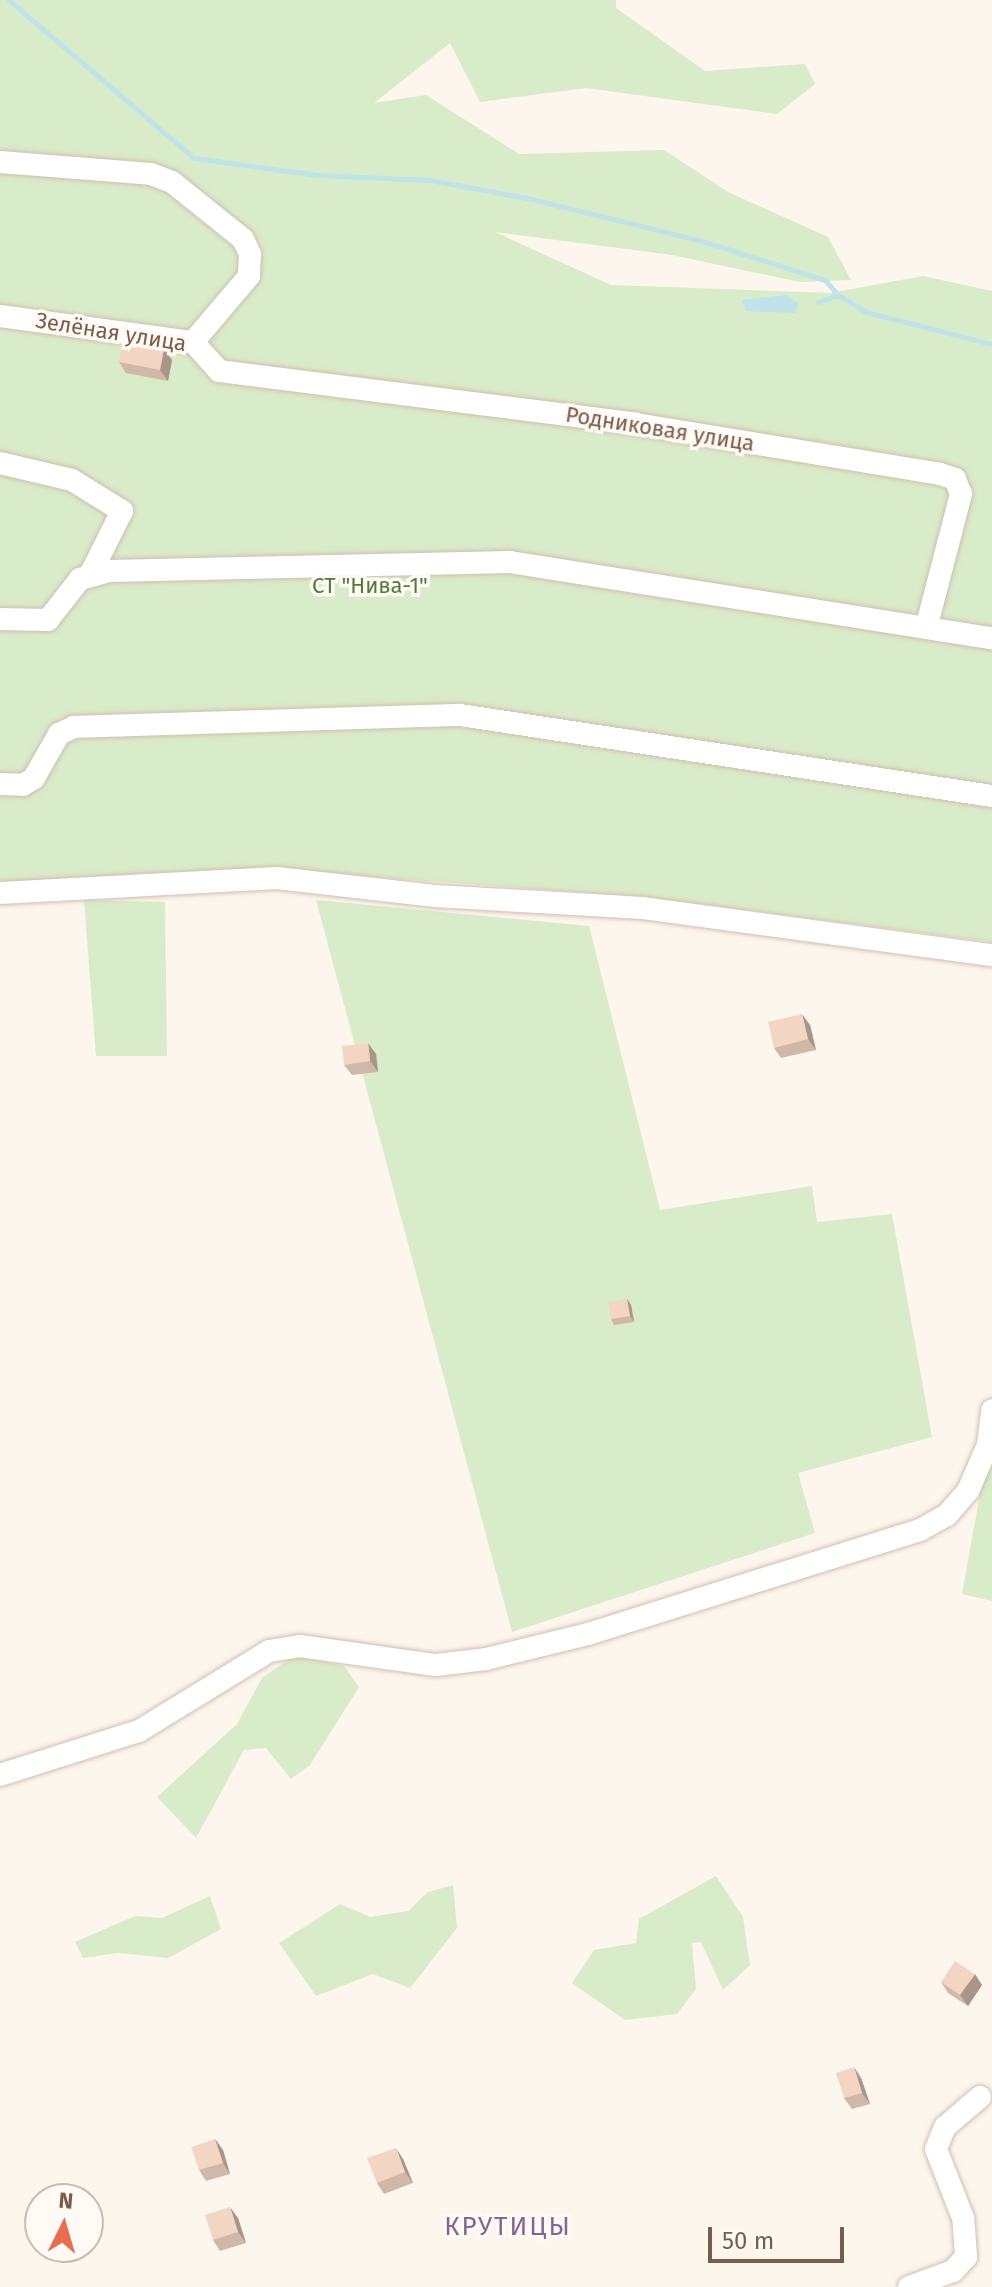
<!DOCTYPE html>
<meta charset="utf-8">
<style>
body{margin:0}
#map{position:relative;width:992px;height:2287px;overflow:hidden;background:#fdf6ec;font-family:"Fira Sans",sans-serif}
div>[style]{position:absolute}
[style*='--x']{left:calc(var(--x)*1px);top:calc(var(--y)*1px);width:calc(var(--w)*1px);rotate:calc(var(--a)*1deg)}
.green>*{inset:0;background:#d8ecc9}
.water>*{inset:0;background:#bfe3e8}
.stream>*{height:5px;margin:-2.5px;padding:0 2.5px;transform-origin:2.5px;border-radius:2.5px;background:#bfe3e8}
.roads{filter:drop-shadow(0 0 2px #d1beb0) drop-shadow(0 0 2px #d1beb0)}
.minor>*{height:22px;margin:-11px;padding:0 11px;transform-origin:11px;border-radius:11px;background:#fff}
.wall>*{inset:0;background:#d1b7a8}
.shaded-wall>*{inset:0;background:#aa9588}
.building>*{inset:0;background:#f3d5c3}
span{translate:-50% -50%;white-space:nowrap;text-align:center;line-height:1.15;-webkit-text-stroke:7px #fffaf3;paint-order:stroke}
.street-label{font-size:22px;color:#7a5c4d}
.park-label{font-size:22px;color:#537a41}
.quarter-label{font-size:26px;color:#846695;letter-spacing:2px}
.north{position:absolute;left:24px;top:2183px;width:80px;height:80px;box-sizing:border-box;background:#fffaf3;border:2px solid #cabbb1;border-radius:50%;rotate:5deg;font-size:22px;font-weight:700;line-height:32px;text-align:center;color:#7a5c4d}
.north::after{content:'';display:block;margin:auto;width:28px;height:36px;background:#e76f51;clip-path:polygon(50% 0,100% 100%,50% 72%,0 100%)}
.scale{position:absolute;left:708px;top:2227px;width:136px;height:36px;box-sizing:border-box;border:4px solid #7a5c4d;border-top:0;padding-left:10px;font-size:24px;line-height:28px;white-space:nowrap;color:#7a5c4d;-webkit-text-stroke:6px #fffaf3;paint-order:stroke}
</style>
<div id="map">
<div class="green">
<div style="clip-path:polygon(0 0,616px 0,616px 8px,705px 71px,805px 64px,815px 84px,777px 114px,586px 88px,480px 102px,450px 43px,374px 103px,426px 95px,519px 154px,664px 150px,728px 192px,828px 237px,851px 280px,800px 282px,672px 255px,495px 232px,611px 285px,830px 293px,923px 276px,992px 291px,992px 942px,646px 897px,276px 870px,0 887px)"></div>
<div style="clip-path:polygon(84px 900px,165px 902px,167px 1056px,96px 1056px)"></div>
<div style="clip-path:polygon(316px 900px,589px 926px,660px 1210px,812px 1186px,817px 1222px,892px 1214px,932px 1437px,798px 1473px,815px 1533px,512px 1632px)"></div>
<div style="clip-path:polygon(992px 1427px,992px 1601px,962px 1594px)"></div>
<div style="clip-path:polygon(293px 1656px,344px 1666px,359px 1687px,310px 1765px,291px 1779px,266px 1748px,244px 1750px,196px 1838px,157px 1797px,237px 1724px,262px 1678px)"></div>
<div style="clip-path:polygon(716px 1876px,743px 1917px,750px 1965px,723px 1990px,701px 1942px,692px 1943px,696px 1989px,677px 2014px,625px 2020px,572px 1983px,594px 1950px,636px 1943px,639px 1919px)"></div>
<div style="clip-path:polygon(453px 1885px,457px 1928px,410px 1988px,373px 1974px,316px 1996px,279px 1943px,340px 1904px,370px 1917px,408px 1911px,428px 1892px)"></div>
<div style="clip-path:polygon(210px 1896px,221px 1929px,168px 1958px,118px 1953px,83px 1958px,75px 1942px,135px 1916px,162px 1918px)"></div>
</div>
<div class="water">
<div style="clip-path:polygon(786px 295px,798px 303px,796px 313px,746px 311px,742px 300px)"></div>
</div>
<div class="stream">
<div style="--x:9;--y:0;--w:243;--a:40.5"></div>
<div style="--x:194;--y:158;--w:124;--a:7.9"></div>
<div style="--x:317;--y:175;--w:113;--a:2.5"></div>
<div style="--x:430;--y:180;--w:99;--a:10.5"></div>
<div style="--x:527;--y:198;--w:180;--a:13.8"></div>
<div style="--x:702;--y:241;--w:129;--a:17.6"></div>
<div style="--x:825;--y:280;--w:20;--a:49"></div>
<div style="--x:838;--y:295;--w:33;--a:31"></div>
<div style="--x:866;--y:312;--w:130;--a:14.3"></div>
<div style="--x:818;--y:302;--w:21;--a:-19"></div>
</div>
<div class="roads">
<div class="minor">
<div style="--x:0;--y:162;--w:151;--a:4.5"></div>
<div style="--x:151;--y:174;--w:22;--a:21"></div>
<div style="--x:172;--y:182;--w:91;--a:38.8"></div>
<div style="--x:243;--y:239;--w:17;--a:65"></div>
<div style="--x:250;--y:254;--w:22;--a:93"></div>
<div style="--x:249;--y:276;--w:87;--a:130.3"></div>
<div style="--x:0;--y:316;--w:195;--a:7.7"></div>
<div style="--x:193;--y:342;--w:39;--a:48"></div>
<div style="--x:219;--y:371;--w:420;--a:7.2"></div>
<div style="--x:636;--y:424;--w:308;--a:9.3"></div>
<div style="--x:940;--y:474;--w:16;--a:18"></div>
<div style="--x:955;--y:479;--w:16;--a:68"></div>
<div style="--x:961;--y:494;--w:138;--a:104.6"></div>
<div style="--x:0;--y:463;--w:74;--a:13.3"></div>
<div style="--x:72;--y:480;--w:59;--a:31.8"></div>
<div style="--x:122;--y:511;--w:72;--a:116.6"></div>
<div style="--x:0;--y:619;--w:48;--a:1.2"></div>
<div style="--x:48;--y:620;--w:52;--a:-52"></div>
<div style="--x:80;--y:579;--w:30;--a:-15"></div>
<div style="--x:109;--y:571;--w:401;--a:-1.3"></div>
<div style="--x:510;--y:562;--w:488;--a:9"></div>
<div style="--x:0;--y:784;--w:23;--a:2"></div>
<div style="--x:23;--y:785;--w:13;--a:-32"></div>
<div style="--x:34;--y:778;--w:51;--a:-60.4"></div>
<div style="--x:59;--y:734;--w:17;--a:-25"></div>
<div style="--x:74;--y:727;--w:386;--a:-1.8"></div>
<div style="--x:460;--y:715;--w:538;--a:8.66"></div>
<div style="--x:0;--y:893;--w:277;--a:-3.1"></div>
<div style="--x:277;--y:878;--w:159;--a:6.5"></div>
<div style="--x:435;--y:896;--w:208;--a:3.3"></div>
<div style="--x:643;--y:908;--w:352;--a:7.7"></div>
<div style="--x:0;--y:1775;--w:146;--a:-17.6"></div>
<div style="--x:139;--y:1731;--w:153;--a:-31.6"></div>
<div style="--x:269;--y:1651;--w:31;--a:-9"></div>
<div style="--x:300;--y:1646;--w:137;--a:8"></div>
<div style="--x:436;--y:1665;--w:50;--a:-6.8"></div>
<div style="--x:486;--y:1659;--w:105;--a:-13.8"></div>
<div style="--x:588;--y:1634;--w:348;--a:-17.4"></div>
<div style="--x:920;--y:1530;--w:31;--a:-29"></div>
<div style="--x:947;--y:1515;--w:32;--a:-49"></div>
<div style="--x:968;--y:1491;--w:50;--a:-66.5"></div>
<div style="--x:988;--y:1445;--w:35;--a:-83"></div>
<div style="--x:909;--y:2287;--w:47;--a:-20"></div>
<div style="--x:953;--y:2271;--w:19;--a:-47"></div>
<div style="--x:966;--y:2257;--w:39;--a:-94"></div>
<div style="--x:963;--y:2218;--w:74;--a:-111.4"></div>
<div style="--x:936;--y:2149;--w:24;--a:-68"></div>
<div style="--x:945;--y:2127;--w:46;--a:-40.6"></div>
</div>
</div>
<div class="wall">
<div style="clip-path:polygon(164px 349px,172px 360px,168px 381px,126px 373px,119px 362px)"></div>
<div style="clip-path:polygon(810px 1025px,816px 1050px,781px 1058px,774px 1048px)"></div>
<div style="clip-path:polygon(376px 1054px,378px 1072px,352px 1075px,344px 1065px)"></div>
<div style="clip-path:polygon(627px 1299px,631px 1305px,634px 1322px,614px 1325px,611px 1319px)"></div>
<div style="clip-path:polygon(941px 1982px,982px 1985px,968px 2006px,948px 1993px)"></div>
<div style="clip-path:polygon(861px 2078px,870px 2104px,852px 2109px,844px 2098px)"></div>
<div style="clip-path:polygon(215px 2139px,223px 2150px,230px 2174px,206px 2181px,199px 2170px)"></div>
<div style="clip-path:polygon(403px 2159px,413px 2183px,384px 2194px,377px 2183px)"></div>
<div style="clip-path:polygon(238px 2218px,246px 2243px,220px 2251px,213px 2240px)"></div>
</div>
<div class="shaded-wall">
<div style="clip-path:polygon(164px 349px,172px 360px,168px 381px,160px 370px)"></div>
<div style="clip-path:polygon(802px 1014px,810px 1025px,816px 1050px,808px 1039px)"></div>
<div style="clip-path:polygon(368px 1043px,376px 1054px,378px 1072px,370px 1061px)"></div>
<div style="clip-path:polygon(627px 1299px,631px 1305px,634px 1322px,630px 1316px)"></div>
<div style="clip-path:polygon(975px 1974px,982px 1985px,968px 2006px,960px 1995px)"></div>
<div style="clip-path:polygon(854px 2067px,861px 2078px,870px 2104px,862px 2093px)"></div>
<div style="clip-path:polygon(215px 2139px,223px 2150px,230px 2174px,223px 2163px)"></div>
<div style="clip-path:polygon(396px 2148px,403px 2159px,413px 2183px,405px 2172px)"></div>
<div style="clip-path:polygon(230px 2207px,238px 2218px,246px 2243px,238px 2232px)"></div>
</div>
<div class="building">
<div style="clip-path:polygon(123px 341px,164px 349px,160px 370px,119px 362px)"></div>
<div style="clip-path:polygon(802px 1014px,808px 1039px,774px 1048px,768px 1022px)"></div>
<div style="clip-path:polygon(368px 1043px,370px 1061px,344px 1065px,342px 1046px)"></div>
<div style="clip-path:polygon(627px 1299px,630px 1316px,611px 1319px,608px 1302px)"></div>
<div style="clip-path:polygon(955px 1961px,975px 1974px,960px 1995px,941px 1982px)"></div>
<div style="clip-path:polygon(854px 2067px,862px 2093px,844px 2098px,836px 2073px)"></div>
<div style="clip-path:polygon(215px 2139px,223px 2163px,199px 2170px,191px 2147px)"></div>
<div style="clip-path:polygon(396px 2148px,405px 2172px,377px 2183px,367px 2158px)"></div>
<div style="clip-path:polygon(230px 2207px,238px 2232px,213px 2240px,205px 2215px)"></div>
</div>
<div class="street-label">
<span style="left:111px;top:332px;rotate:9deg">Зелёная улица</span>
<span style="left:660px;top:429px;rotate:9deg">Родниковая улица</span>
</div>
<div class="park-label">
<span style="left:370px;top:586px">СТ "Нива-1"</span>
</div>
<div class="quarter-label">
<span style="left:508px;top:2227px">КРУТИЦЫ</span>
</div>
<div class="north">N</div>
<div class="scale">50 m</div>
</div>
